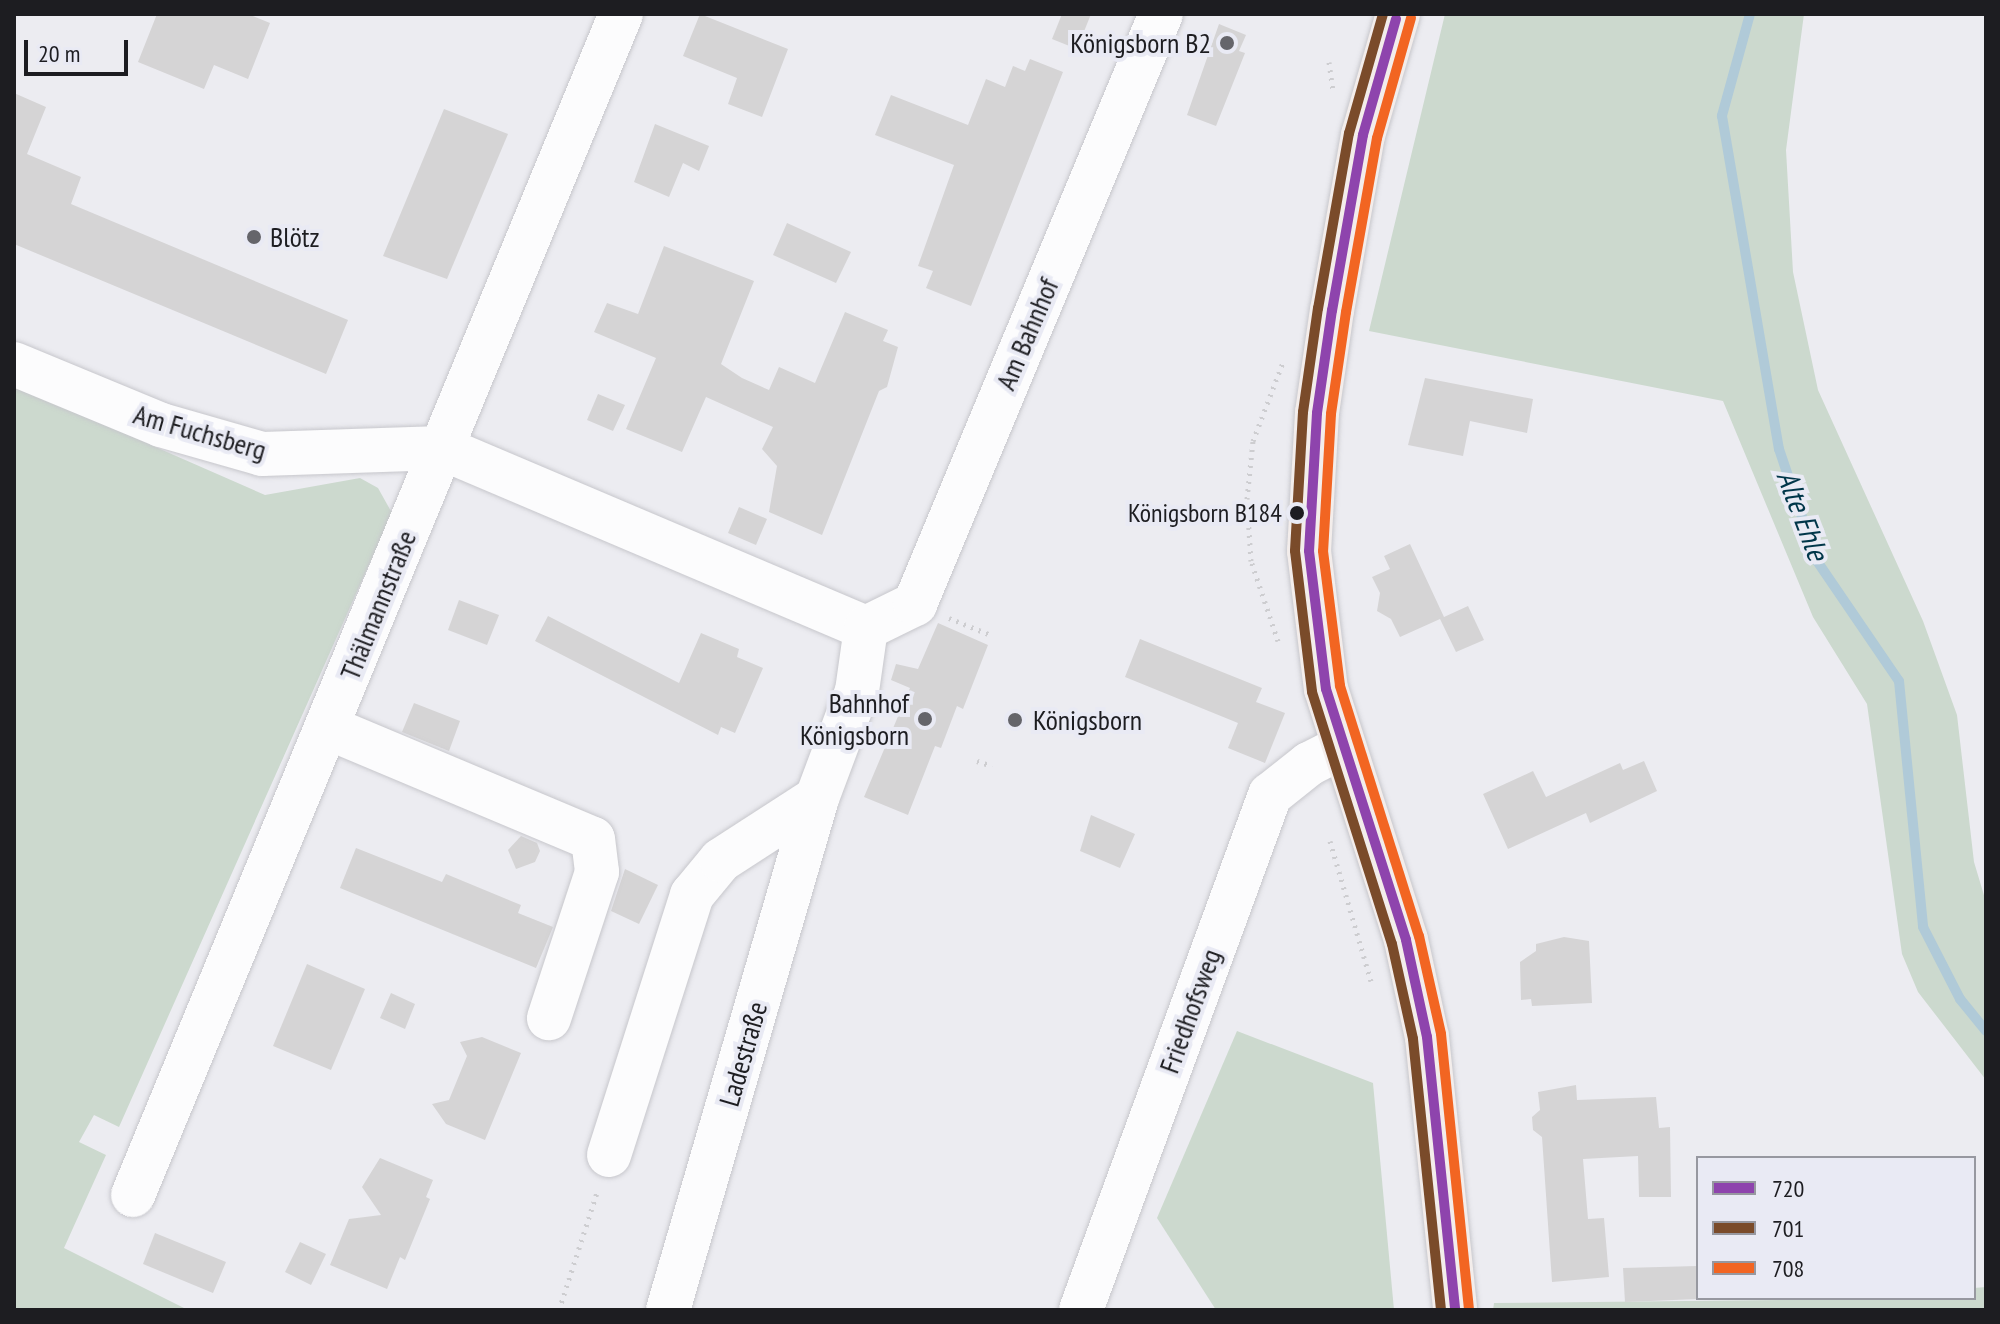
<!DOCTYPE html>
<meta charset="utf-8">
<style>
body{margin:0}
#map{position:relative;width:2000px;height:1324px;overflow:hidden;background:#ececf1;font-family:"PT Sans Narrow",sans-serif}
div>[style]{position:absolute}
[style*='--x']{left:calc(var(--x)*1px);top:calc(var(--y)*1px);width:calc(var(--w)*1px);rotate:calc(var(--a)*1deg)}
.green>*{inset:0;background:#ccd9ce}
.stream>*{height:10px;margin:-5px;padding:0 5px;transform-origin:5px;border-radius:5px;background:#b0cad8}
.building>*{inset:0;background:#d5d4d5}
.path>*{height:5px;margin-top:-2.5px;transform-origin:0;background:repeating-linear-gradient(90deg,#cdcdd0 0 2px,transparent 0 8px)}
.roads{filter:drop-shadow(0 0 2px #c7c7cc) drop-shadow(0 0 2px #c7c7cc)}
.minor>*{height:44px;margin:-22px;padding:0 22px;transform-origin:22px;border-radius:22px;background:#fcfcfd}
.major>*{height:44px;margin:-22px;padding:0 22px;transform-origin:22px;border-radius:22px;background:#f3edeb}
.bus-1>*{height:10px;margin:-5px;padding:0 5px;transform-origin:5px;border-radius:5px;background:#8e44ad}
.bus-2>*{height:10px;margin:-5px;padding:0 5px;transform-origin:5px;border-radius:5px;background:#7a4b2a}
.bus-3>*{height:10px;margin:-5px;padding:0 5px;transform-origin:5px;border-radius:5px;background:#f26522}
.dots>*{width:22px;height:22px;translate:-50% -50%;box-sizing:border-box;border:4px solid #e9eaf4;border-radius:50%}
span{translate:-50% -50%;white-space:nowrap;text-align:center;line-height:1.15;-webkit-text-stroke:8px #e9eaf4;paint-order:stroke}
.bus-label{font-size:26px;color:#1d1d21}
.right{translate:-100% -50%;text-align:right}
.poi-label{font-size:28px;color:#1d1d21}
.left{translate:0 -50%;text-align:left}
.street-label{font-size:28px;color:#1d1d21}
.water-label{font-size:30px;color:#003649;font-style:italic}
.frame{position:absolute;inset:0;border:16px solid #1d1d21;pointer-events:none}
.legend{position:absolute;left:1696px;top:1156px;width:280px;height:144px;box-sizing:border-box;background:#e9eaf4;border:2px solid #9798a0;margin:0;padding:10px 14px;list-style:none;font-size:24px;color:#1d1d21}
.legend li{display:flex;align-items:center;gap:16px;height:40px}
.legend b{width:40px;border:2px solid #9798a0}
.scale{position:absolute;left:24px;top:40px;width:104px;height:36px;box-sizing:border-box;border:4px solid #1d1d21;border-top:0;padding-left:10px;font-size:24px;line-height:28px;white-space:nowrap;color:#1d1d21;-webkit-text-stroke:6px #e9eaf4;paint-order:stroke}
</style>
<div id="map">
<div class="green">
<div style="clip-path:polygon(1445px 14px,1804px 14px,1786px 150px,1793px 272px,1818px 390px,1923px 621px,1957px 715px,1974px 862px,1986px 902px,1986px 1080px,1918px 992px,1902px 954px,1867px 704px,1813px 617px,1723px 401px,1369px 331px)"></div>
<div style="clip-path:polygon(14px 385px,265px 495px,360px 478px,378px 488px,392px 513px,119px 1127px,94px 1115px,79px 1142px,106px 1155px,64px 1248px,188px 1310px,14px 1310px)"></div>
<div style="clip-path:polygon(1237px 1031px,1373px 1083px,1394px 1310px,1216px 1310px,1157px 1218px)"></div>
<div style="clip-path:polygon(1986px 1287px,1986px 1310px,1493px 1310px,1494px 1303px,1974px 1298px,1974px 1288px)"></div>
</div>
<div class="stream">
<div style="--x:1750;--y:14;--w:106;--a:105.4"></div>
<div style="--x:1722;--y:116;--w:338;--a:80.3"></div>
<div style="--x:1779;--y:449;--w:118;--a:71.3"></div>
<div style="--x:1817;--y:561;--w:145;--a:55.7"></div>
<div style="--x:1899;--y:681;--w:247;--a:84.4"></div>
<div style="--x:1923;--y:927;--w:81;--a:62.8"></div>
<div style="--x:1960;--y:999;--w:41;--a:50.9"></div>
</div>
<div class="building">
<div style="clip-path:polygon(157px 14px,248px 14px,270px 23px,248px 79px,214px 65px,204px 89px,138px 62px)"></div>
<div style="clip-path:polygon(700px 14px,788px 49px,762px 117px,728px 104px,737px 78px,683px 56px)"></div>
<div style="clip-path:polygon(1062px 14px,1091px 14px,1077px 49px,1052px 39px)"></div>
<div style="clip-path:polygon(1219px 24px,1246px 35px,1239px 51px,1245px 53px,1216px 126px,1187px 115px)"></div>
<div style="clip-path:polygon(1030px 59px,1063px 72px,971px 306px,926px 288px,933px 271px,918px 266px,954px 165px,875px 135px,891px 95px,968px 125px,986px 79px,1005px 87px,1013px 66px,1025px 71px)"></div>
<div style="clip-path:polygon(14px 93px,46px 107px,27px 154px,81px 177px,71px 204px,348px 320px,326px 374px,14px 244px)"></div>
<div style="clip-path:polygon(444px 109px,508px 134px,447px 279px,383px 256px)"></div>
<div style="clip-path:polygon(655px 124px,709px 146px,699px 171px,683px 163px,669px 197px,634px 182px)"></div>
<div style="clip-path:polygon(787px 223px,851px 252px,836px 283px,773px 255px)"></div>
<div style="clip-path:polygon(664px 246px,754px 281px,721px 364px,742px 378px,769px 390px,779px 367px,815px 383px,845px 312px,888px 330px,883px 341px,898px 347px,887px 387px,879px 391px,822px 535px,769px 512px,777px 466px,762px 449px,773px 427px,706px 397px,682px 452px,626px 429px,656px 358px,594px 332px,607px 303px,638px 314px)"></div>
<div style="clip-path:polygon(1425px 378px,1533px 399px,1527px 433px,1470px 421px,1463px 456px,1408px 445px)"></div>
<div style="clip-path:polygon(598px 394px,625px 405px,613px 431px,587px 420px)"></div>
<div style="clip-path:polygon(739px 507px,767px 519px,756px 545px,728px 533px)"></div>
<div style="clip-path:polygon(1410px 544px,1444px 617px,1468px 606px,1484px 640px,1456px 652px,1440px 619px,1400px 637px,1391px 619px,1377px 611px,1380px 593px,1372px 577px,1390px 569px,1384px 556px)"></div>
<div style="clip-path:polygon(459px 600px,499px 615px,487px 645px,448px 630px)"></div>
<div style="clip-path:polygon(548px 616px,679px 683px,701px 633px,739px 649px,737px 657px,763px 668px,735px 733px,721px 727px,718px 735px,535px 641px)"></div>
<div style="clip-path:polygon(938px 623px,988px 645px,963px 709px,957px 706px,941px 748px,935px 746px,908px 815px,864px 797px,910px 688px,891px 680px,896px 664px,918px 669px)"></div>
<div style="clip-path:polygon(1140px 639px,1262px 688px,1256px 702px,1285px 713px,1265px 763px,1228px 748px,1238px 723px,1125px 677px)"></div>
<div style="clip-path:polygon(414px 703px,460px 721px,449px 751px,402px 732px)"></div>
<div style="clip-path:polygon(1644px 761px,1657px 791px,1590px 823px,1586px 813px,1508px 849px,1483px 794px,1533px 771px,1546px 797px,1620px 763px,1623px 770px)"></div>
<div style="clip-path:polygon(1091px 815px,1135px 834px,1120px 868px,1080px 851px)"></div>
<div style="clip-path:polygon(521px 836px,537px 843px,540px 851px,535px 862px,516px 869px,508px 850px)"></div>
<div style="clip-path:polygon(356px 848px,442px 882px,446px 874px,521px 905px,518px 913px,553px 927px,536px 968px,340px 888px)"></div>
<div style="clip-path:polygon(625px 869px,658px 885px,639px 924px,611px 911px)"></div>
<div style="clip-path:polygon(1564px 937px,1589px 941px,1592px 1003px,1532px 1006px,1531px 999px,1521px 1000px,1520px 962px,1536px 951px,1536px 944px)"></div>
<div style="clip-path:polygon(307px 964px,365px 989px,331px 1070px,273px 1046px)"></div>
<div style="clip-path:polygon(391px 993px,415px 1004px,405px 1029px,380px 1018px)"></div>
<div style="clip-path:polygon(482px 1037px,521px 1053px,485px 1140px,446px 1124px,432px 1104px,449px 1100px,467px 1056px,460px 1042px)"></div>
<div style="clip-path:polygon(1576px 1085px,1577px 1100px,1656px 1097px,1659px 1128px,1670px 1127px,1671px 1197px,1639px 1197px,1638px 1156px,1583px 1159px,1588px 1219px,1604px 1218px,1609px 1277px,1552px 1282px,1542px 1137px,1533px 1130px,1532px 1117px,1540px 1110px,1538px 1092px)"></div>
<div style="clip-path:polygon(380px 1158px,433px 1180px,426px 1197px,430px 1199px,405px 1260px,400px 1257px,387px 1289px,330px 1265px,349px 1219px,381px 1215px,362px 1187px)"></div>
<div style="clip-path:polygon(155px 1233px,226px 1262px,213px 1293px,143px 1264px)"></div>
<div style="clip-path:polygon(300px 1242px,326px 1254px,311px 1285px,285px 1272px)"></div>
<div style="clip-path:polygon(1697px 1266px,1698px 1299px,1625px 1302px,1623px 1268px)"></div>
</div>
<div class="path">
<div style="--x:1329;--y:62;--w:27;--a:82"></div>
<div style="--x:949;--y:618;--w:45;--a:22"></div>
<div style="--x:1278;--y:641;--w:84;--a:-108.6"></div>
<div style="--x:1251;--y:561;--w:62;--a:-93.7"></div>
<div style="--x:1247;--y:499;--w:58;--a:-84.1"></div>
<div style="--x:1253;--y:441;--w:85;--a:-69.2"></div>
<div style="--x:977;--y:761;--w:16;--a:18"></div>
<div style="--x:1330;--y:841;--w:146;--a:73.7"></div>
<div style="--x:559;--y:1310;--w:127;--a:-72.1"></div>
</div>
<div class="roads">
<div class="minor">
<div style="--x:14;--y:364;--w:159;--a:22.5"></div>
<div style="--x:161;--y:425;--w:105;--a:16"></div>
<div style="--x:262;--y:454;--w:180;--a:-1.9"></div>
<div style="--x:442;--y:448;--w:461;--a:23"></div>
<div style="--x:329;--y:728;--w:286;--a:22.8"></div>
<div style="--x:593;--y:839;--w:33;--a:83"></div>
<div style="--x:597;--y:872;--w:154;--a:108.2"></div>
<div style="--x:609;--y:1155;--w:273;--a:-72.3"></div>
<div style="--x:692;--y:895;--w:45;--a:-50.4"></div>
<div style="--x:721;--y:860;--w:114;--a:-32.9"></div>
<div style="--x:133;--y:1195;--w:1278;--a:-67.55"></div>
<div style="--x:668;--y:1310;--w:533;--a:-73.77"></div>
<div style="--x:817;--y:798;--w:114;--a:-69.5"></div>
<div style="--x:857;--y:691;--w:64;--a:-81.9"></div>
<div style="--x:866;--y:628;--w:55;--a:-26.1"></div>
<div style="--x:915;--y:604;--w:639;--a:-67.37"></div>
<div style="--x:1081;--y:1310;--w:549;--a:-69.85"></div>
<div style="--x:1270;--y:795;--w:50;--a:-38.5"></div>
<div style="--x:1309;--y:764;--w:38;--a:-27"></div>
</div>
<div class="major">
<div style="--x:1398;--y:14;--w:126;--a:106.1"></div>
<div style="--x:1363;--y:135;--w:178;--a:100"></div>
<div style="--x:1332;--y:310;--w:104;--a:98.3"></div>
<div style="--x:1317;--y:413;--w:138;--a:93.3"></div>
<div style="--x:1309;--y:551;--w:139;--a:83"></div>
<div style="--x:1326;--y:689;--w:263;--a:72.3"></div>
<div style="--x:1406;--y:940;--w:99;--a:77.8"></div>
<div style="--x:1427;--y:1037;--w:274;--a:84.1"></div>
</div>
</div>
<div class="bus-1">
<div style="--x:1396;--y:19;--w:121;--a:105.9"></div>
<div style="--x:1363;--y:135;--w:178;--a:100"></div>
<div style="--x:1332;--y:310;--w:104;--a:98.3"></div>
<div style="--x:1317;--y:413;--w:138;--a:93.3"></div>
<div style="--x:1309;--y:551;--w:139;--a:83"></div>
<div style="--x:1326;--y:689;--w:263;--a:72.3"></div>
<div style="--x:1406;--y:940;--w:99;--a:77.8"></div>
<div style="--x:1427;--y:1037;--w:274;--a:84.1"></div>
</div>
<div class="bus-2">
<div style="--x:1383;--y:14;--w:124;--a:105.9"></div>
<div style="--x:1349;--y:133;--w:178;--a:100"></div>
<div style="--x:1318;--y:308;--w:105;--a:98.2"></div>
<div style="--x:1303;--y:412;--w:139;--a:93.3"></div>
<div style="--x:1295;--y:551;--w:142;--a:83.1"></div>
<div style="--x:1312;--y:692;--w:264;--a:72.4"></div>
<div style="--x:1392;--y:944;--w:97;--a:77.5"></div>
<div style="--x:1413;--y:1039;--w:272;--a:84.1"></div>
</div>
<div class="bus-3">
<div style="--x:1411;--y:18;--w:125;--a:105.8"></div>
<div style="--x:1377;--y:138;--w:177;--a:100.1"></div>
<div style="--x:1346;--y:312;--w:103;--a:98.4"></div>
<div style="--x:1331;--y:414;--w:137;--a:93.3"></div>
<div style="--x:1323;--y:551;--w:136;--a:82.8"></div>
<div style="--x:1340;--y:686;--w:262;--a:72.5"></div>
<div style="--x:1419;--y:936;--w:100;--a:77.3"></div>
<div style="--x:1441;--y:1034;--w:276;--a:84.2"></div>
</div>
<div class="dots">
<div style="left:1227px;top:43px;background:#65656a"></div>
<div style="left:254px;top:237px;background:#65656a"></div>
<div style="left:1297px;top:513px;background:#1d1d21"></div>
<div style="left:925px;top:719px;background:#65656a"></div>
<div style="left:1015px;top:720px;background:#65656a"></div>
</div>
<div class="bus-label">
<span class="right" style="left:1282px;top:513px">Königsborn B184</span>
</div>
<div class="poi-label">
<span class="right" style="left:1211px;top:43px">Königsborn B2</span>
<span class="left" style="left:270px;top:237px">Blötz</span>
<span class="right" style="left:909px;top:719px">Bahnhof<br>Königsborn</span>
<span class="left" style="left:1033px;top:720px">Königsborn</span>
</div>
<div class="street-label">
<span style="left:1027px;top:334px;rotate:-67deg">Am Bahnhof</span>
<span style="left:200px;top:432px;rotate:16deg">Am Fuchsberg</span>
<span style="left:378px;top:605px;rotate:-68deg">Thälmannstraße</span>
<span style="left:1190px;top:1011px;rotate:-70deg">Friedhofsweg</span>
<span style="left:743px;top:1054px;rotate:-74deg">Ladestraße</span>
</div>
<div class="water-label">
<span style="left:1803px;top:515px;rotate:69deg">Alte Ehle</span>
</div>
<div class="frame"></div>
<ul class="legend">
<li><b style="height:10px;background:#8e44ad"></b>720</li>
<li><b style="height:10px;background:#7a4b2a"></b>701</li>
<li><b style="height:10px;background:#f26522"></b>708</li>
</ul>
<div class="scale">20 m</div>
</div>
